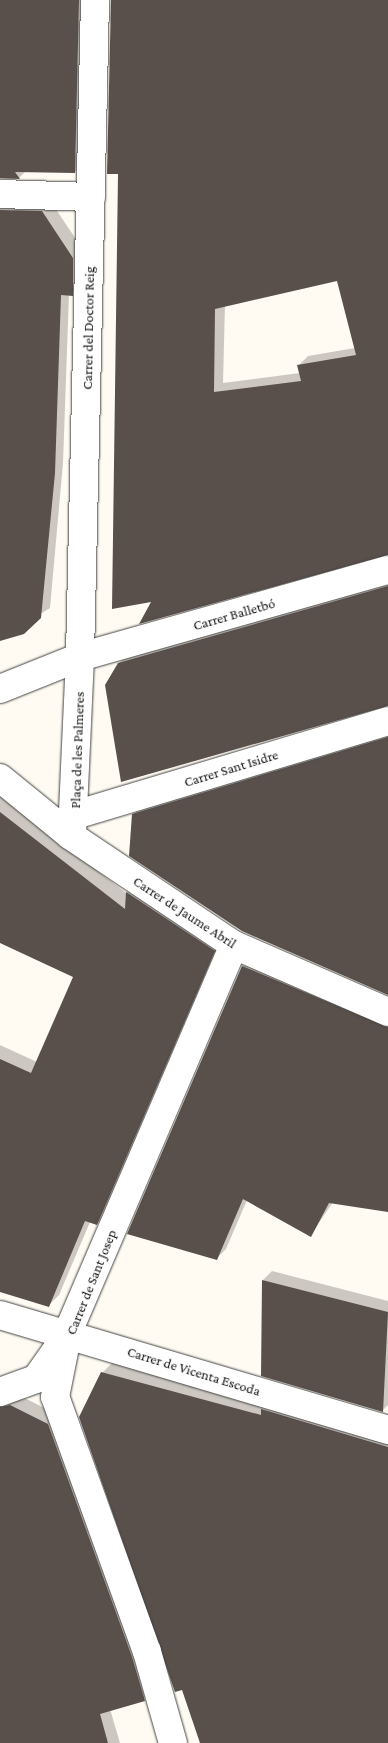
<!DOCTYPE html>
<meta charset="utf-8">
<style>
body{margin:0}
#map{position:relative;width:388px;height:1743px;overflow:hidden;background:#fffbf2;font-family:"Crimson Pro",serif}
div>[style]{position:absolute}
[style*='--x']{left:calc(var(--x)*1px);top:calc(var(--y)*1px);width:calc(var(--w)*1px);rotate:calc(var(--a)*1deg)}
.shadow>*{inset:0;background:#0003}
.building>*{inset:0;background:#594f4b}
.roads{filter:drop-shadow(0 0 1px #434343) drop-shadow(0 0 1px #434343)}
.minor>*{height:28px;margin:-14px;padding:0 14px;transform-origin:14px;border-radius:14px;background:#fff}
span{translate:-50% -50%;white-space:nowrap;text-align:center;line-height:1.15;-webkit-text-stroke:5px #fff;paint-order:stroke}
.street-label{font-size:14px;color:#101010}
</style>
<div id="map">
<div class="shadow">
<div style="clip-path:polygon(0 0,88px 0,84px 163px,75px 172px,26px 171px,19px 178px,0 179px)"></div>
<div style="clip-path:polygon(evenodd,119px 0,388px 0,388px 555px,154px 601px,119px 173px,119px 0,338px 279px,355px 348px,308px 356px,298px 366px,300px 373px,223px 383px,225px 305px,338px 279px)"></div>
<div style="clip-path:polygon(0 196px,51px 202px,82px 248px,81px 285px,69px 294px,63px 463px,50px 608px,0 639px)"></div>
<div style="clip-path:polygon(388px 580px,388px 706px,119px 663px,129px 653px)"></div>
<div style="clip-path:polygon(388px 731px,388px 994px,133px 815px,143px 805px)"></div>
<div style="clip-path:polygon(0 796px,126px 893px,137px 883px,224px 941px,106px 1214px,97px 1224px,90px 1222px,59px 1295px,49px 1305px,0 1291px,0 1045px,37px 1062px,75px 977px,0 942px)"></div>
<div style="clip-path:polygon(253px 957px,388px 1015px,388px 1210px,333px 1202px,310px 1236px,247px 1200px,226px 1249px,216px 1259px,129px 1233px,243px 966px)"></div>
<div style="clip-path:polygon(272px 1271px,388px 1301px,388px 1405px,382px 1411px,263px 1280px)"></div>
<div style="clip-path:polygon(112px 1363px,388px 1432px,388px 1743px,201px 1743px,102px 1373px)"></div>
<div style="clip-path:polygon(0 1394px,20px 1396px,57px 1414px,153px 1690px,144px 1699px,110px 1709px,120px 1743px,0 1743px)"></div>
</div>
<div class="building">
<div style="clip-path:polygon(0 0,79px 0,75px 173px,15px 172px,20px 179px,0 178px)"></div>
<div style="clip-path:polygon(evenodd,111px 0,388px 0,388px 555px,139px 624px,151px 602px,112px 609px,118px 174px,107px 174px,111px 0,337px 281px,356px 355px,297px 365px,301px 381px,214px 392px,215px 309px,337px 281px)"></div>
<div style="clip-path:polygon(0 210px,42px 211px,73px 258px,73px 296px,61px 295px,55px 473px,41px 618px,24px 634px,0 641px)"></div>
<div style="clip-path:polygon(388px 586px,388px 706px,121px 782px,105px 685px,118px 663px)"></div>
<div style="clip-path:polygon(388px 737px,388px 995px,242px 931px,129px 856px,132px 814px)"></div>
<div style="clip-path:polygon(0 812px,125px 909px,126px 892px,215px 951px,97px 1225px,85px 1221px,49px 1307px,0 1292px,0 1059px,31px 1073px,73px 977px,0 943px)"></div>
<div style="clip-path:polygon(242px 966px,388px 1027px,388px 1212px,329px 1203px,311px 1237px,243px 1199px,217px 1260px,127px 1234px)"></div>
<div style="clip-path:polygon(262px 1280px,388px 1312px,383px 1412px,261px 1376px)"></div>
<div style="clip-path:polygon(101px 1372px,261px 1415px,261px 1409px,388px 1447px,388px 1743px,200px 1743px,182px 1690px,175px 1692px,79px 1417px)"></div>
<div style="clip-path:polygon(10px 1405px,48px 1424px,132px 1657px,145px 1701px,100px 1714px,108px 1743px,0 1743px,0 1407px)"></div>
</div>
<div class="roads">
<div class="minor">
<div style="--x:95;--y:0;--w:657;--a:91.31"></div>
<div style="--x:80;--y:657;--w:320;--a:-15.8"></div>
<div style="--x:0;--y:194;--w:91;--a:1.9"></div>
<div style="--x:0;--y:689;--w:86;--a:-21.8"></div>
<div style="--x:80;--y:657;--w:174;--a:92.6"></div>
<div style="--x:0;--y:778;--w:92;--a:39.2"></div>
<div style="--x:71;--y:836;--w:196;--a:33.8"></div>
<div style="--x:234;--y:945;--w:168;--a:23.5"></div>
<div style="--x:75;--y:815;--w:327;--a:-16.7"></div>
<div style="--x:0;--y:1315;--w:405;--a:16.5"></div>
<div style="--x:0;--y:1392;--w:38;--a:-20"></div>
<div style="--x:36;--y:1379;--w:45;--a:-54.9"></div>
<div style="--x:173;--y:1743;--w:95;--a:-105.9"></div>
<div style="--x:147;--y:1652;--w:271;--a:-109.8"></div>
<div style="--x:55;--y:1397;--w:66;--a:-78.7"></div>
<div style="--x:68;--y:1332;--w:421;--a:-66.8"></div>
</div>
</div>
<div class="street-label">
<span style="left:88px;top:328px;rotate:-89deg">Carrer del Doctor Reig</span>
<span style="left:234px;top:614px;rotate:-16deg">Carrer Balletbó</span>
<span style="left:77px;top:750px;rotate:-88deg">Plaça de les Palmeres</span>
<span style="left:231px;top:768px;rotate:-17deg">Carrer Sant Isidre</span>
<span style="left:185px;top:912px;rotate:33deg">Carrer de Jaume Abril</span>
<span style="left:91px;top:1282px;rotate:-68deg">Carrer de Sant Josep</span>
<span style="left:194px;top:1371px;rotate:17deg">Carrer de Vicenta Escoda</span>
</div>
</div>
